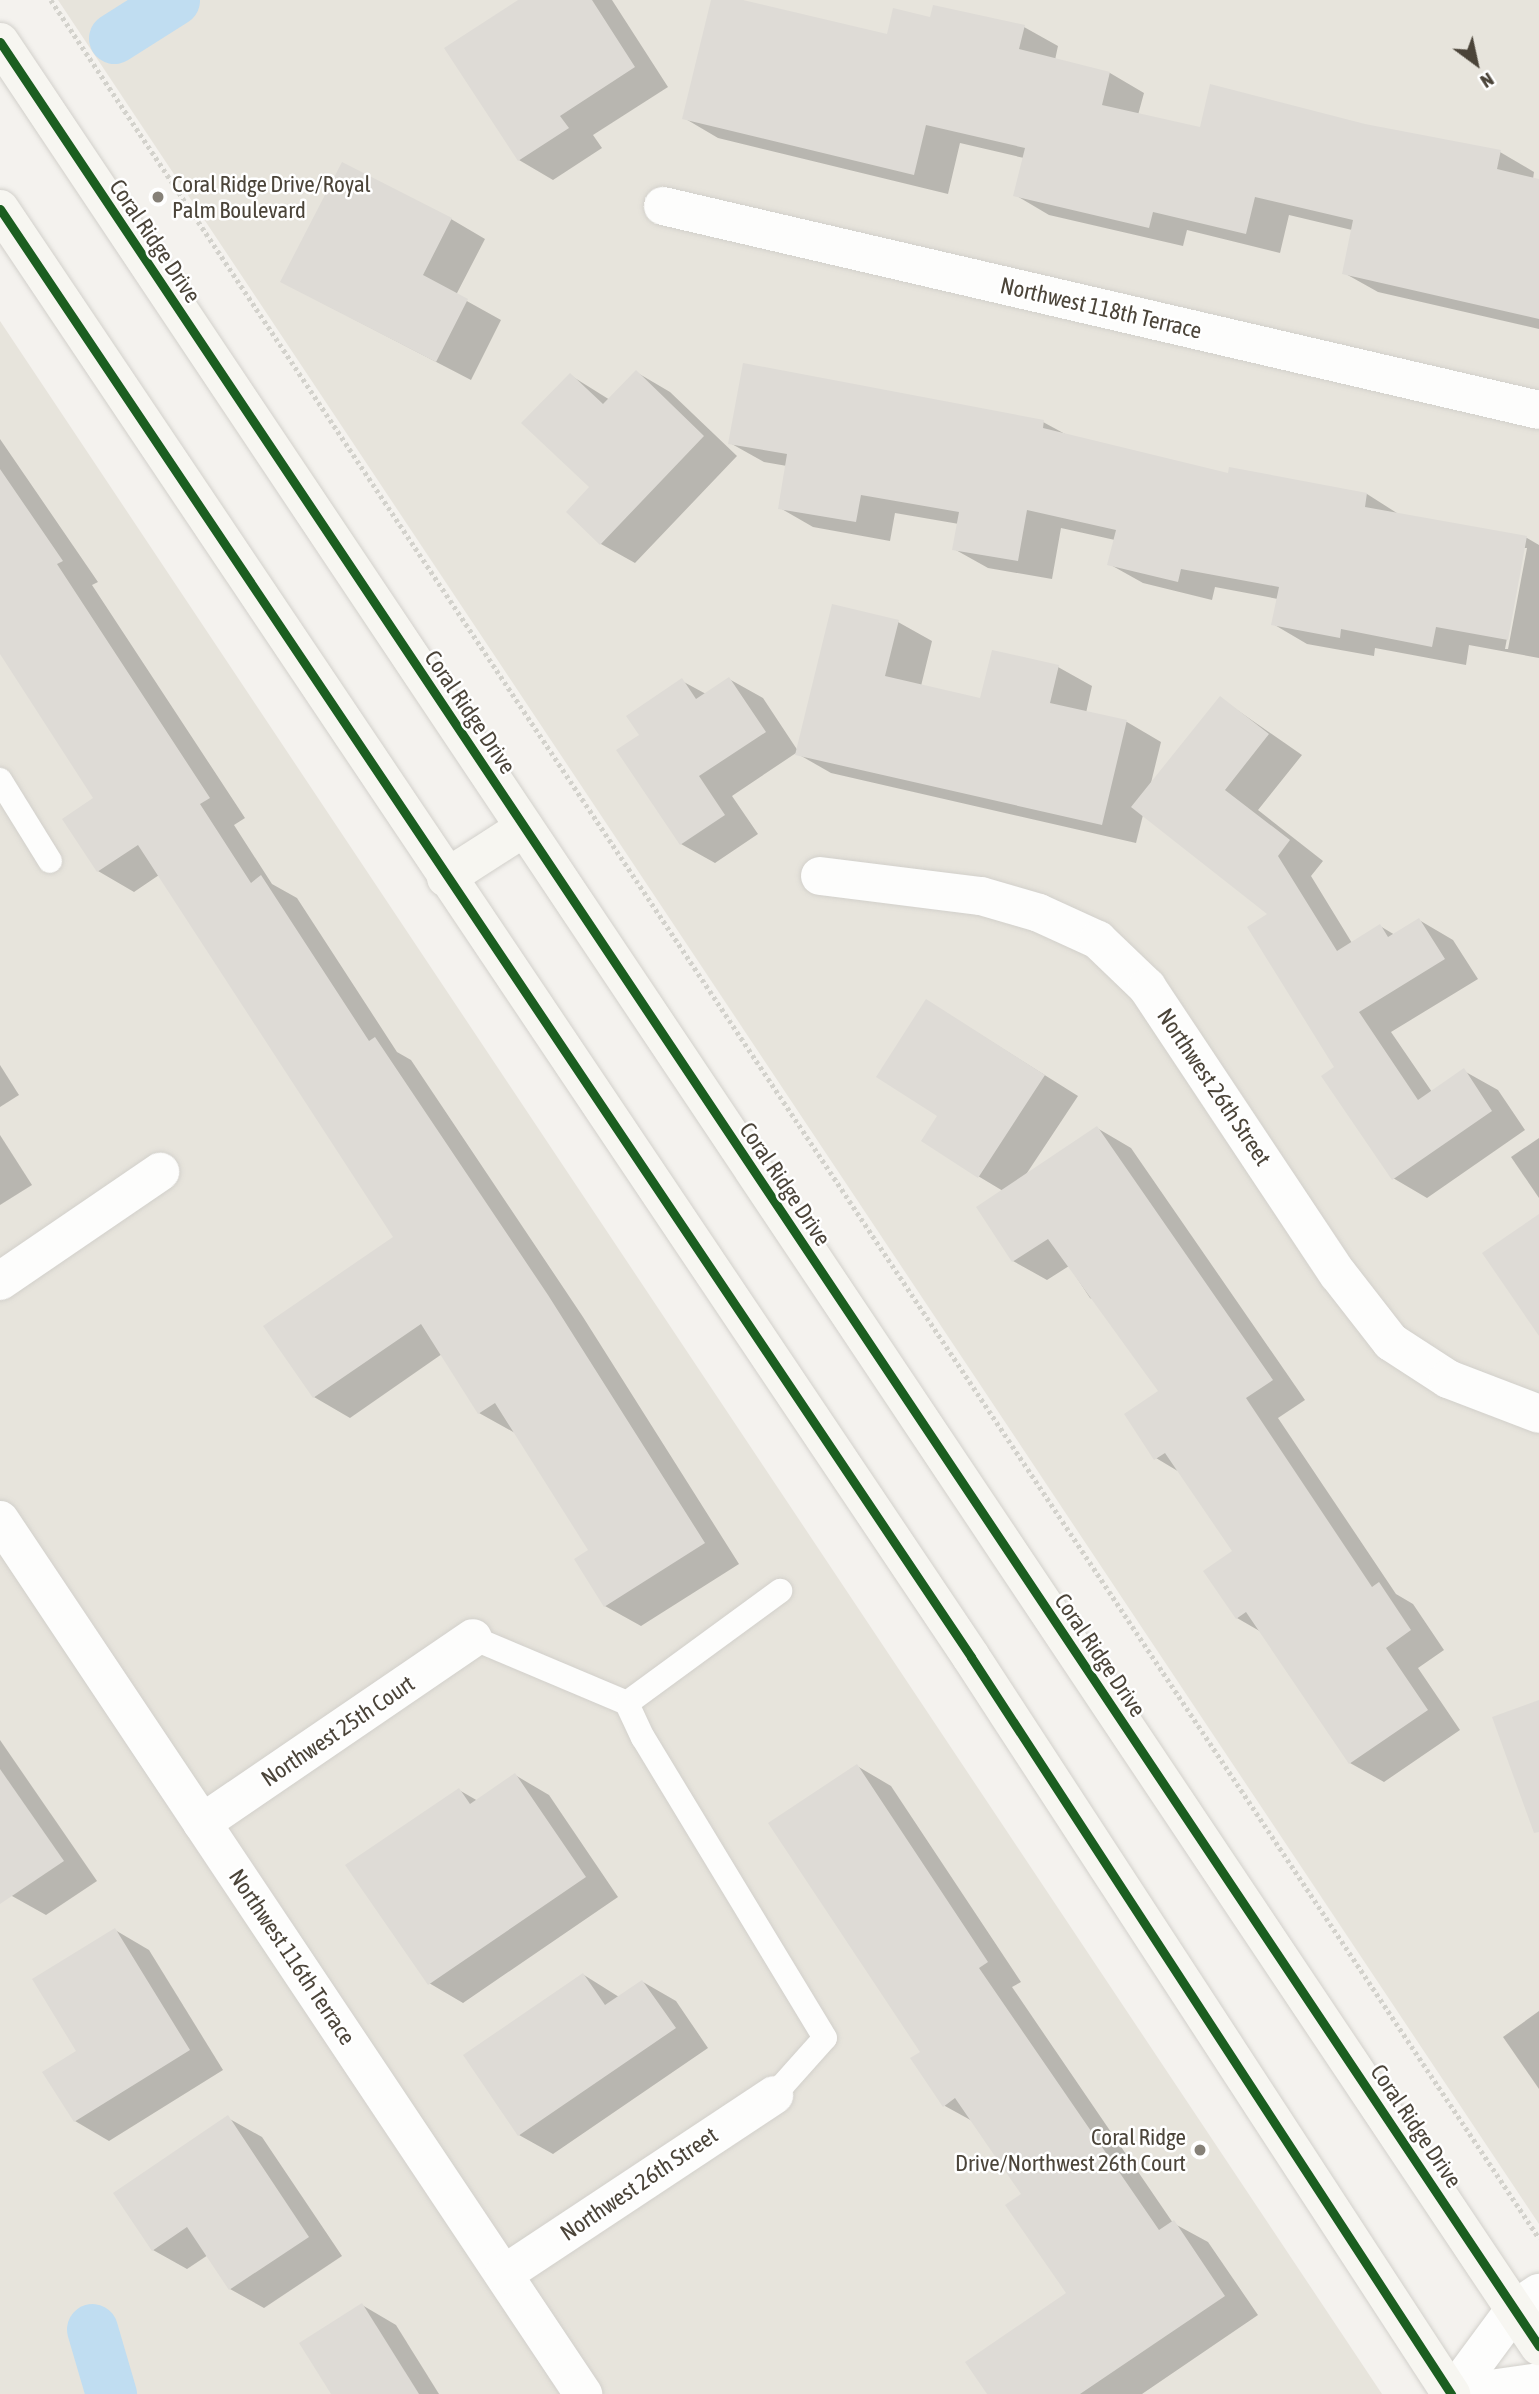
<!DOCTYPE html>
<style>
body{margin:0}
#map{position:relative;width:1539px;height:2394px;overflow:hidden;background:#f4f2ee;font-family:"Asap Condensed",sans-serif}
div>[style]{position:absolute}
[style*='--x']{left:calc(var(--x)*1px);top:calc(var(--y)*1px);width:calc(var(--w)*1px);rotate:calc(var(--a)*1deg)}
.residential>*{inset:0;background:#e7e4dc}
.shadow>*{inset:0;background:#0003}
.canal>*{height:51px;margin:-25.5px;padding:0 25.5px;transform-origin:25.5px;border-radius:25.5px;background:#c0ddf1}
.building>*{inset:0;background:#dedbd6}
.path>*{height:4.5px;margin-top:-2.25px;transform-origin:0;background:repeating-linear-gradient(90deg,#d3d2cc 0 3.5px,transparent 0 7px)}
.roads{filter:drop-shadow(0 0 2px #d2d0cb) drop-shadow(0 0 2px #d2d0cb)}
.lane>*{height:24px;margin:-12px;padding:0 12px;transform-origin:12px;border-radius:12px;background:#fdfdfc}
.street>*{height:38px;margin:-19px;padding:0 19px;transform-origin:19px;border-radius:19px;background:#fdfdfc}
.secondary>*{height:38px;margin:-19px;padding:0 19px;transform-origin:19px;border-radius:19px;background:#f7f6f1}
.cycleway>*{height:9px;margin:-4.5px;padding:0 4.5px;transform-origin:4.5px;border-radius:4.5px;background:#1b5e20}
.dots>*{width:19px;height:19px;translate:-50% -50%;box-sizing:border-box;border:4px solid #fff;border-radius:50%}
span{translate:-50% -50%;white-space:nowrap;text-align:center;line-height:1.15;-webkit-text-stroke:5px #fff;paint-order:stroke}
.poi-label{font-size:23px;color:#4b4439}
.left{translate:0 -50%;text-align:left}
.right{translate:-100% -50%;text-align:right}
.street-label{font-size:23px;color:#4b4439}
.north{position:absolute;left:1441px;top:28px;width:70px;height:70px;-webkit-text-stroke:5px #fff;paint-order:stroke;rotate:147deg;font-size:19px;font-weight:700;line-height:28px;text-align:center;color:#4b4439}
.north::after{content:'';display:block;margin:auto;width:24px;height:32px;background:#4b4439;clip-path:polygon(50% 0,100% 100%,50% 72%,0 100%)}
</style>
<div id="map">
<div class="residential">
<div style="clip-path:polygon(58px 0,1539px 0,1539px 2224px)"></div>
<div style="clip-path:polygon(0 321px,1382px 2394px,0 2394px)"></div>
</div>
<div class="shadow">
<div style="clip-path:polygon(521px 0,612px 0,668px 87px,593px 135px,602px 148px,553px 180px,519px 160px)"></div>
<div style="clip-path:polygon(713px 0,736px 0,888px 37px,931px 19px,1024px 27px,1058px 46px,1055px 60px,1110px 73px,1144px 93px,1138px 115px,1202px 129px,1365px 126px,1500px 152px,1534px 172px,1533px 179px,1539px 181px,1539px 329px,1378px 292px,1344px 273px,1352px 230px,1289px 215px,1280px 253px,1187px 230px,1183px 246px,1049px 215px,1015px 195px,1024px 158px,960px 143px,948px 194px,718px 138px,684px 118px)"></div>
<div style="clip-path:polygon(451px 219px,485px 239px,456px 295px,501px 320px,471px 380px,282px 282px)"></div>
<div style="clip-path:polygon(636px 372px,670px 392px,737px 456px,635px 563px,601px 544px,568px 512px,591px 487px,570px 375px,610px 400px)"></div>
<div style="clip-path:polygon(evenodd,1043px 422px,1067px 435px,1229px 475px,1367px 494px,1400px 515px,1527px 538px,1539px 545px,1539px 658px,1469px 645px,1466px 665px,1375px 648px,1374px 656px,1307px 644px,1273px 624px,1278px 599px,1215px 587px,1212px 600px,1143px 583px,1109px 564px,1115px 540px,1061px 528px,1052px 579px,988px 568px,954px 549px,959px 524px,895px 513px,890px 541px,813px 527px,780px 508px,787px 466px,764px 462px,730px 443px,1043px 422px,1524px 548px,1527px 548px,1508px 649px,1505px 649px,1524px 548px)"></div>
<div style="clip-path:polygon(0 439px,98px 582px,92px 585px,245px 818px,234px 825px,272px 884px,297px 898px,397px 1052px,411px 1060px,583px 1317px,739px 1564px,641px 1626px,605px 1606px,590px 1551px,515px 1433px,479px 1413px,442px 1354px,350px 1418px,314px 1397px,396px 1237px,159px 875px,134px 892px,98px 871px,95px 798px,0 648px)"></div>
<div style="clip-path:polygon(898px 622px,932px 641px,921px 686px,982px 700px,1058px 667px,1092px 686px,1086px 713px,1127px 722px,1161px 742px,1150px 787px,1220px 698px,1302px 755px,1258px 810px,1323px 861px,1311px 876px,1352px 943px,1380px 926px,1395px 935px,1419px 920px,1453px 940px,1478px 979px,1391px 1032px,1432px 1092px,1464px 1071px,1498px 1090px,1525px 1130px,1427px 1198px,1393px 1178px,1336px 1068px,1270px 914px,1143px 815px,1136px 843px,831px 773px,796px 753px,732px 796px,758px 834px,715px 863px,681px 844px,641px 736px,682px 681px,706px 694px,729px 679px,763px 698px,798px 751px)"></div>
<div style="clip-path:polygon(927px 1001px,1078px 1096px,1025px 1176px,1097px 1128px,1131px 1148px,1305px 1400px,1278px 1418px,1396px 1594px,1413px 1604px,1444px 1650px,1418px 1668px,1460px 1730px,1384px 1782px,1350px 1763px,1263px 1633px,1237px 1618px,1235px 1552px,1181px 1473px,1156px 1458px,1160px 1392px,1102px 1305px,1090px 1298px,1069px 1266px,1047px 1280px,1013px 1261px,1003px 1191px,978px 1176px,940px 1115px)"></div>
<div style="clip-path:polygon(0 1065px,19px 1095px,0 1107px)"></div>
<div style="clip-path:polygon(0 1135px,32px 1185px,0 1205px)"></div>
<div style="clip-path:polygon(1539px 1138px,1539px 1198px,1511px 1157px)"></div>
<div style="clip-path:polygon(0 1740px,97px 1881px,46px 1915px,12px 1896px,0 1879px)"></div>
<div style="clip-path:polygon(857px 1766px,891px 1786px,1021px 1982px,1012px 1987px,1173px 2223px,1208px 2242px,1258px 2315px,1142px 2394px,989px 2394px,1069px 2294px,1023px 2194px,974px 2122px,945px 2106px,922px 2052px)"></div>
<div style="clip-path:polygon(515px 1775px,549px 1795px,618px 1897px,463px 2003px,429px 1983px,459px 1790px,478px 1801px)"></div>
<div style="clip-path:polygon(115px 1930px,149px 1950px,223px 2070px,109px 2141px,75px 2121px,78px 2051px)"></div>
<div style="clip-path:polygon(584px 1975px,619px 1997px,643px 1982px,676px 2001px,708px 2048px,553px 2154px,519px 2135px)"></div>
<div style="clip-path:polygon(1539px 2011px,1539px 2089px,1503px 2037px)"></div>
<div style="clip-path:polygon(228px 2118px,262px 2137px,342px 2256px,264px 2308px,230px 2289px,208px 2255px,187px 2269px,153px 2250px)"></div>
<div style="clip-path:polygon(362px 2305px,396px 2325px,439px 2394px,334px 2394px)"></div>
</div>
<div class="canal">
<div style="--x:114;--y:38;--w:71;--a:-32.3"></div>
<div style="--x:92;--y:2329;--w:68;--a:73.7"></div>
</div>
<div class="building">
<div style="clip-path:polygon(518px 0,592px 0,635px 67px,560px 116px,569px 128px,518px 161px,444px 48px)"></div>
<div style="clip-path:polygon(711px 0,743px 0,887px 34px,893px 8px,930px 17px,933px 5px,1025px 25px,1019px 49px,1110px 72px,1102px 105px,1200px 127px,1210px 84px,1365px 124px,1501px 150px,1497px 169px,1539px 179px,1539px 319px,1342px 274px,1353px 220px,1255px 197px,1246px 234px,1153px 212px,1149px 228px,1013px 196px,1025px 148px,926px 125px,914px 175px,682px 119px)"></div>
<div style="clip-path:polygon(342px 162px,452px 218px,423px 275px,468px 299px,436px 362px,280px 282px)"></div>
<div style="clip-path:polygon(743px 363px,1044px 420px,1043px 428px,1228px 473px,1229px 467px,1367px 493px,1365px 507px,1527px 536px,1508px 640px,1436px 627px,1432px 647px,1341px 629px,1340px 638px,1271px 625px,1279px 587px,1181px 569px,1178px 582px,1107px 565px,1116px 530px,1027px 510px,1018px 561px,952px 550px,959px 512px,861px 495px,856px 522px,778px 509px,787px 454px,728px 444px)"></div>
<div style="clip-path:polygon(636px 370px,704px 436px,600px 545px,566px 512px,589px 487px,521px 423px,570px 373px,603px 404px)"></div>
<div style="clip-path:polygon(0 469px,63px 561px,57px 564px,210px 798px,200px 804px,251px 883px,261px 875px,369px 1041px,375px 1037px,548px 1295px,705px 1543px,604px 1607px,574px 1559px,588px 1550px,495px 1403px,478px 1414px,421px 1324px,313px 1398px,263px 1326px,393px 1237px,138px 845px,97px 872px,62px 819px,93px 798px,0 654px)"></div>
<div style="clip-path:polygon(832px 604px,899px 620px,885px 676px,980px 698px,992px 650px,1059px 665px,1050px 703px,1127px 720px,1102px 825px,795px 755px)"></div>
<div style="clip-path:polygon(729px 677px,766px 732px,699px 776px,725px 815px,680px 845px,616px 750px,639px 735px,626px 716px,682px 678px,696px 699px)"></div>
<div style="clip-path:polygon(1220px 696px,1269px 734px,1225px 790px,1290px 840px,1278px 856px,1337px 951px,1380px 924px,1388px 937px,1419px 918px,1445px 959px,1359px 1012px,1418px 1100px,1464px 1068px,1492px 1111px,1392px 1180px,1321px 1076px,1334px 1067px,1247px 927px,1267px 914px,1131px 807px)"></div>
<div style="clip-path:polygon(926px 999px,1045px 1075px,978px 1178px,921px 1141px,937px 1116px,876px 1077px)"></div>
<div style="clip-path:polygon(1097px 1126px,1273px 1380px,1246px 1398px,1372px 1587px,1379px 1582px,1411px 1630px,1386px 1648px,1428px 1710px,1349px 1764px,1246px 1612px,1236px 1619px,1203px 1571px,1232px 1551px,1165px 1453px,1154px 1460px,1124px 1414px,1158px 1391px,1048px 1239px,1012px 1262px,976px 1207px)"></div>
<div style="clip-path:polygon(1539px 1214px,1539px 1336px,1482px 1253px)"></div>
<div style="clip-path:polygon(1539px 1700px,1539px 1832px,1534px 1833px,1492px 1717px)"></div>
<div style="clip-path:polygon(857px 1764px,988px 1962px,979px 1968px,1159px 2230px,1174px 2220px,1225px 2296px,1080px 2394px,987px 2394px,965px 2362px,1066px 2293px,1005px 2205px,1021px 2194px,955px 2098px,943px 2107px,910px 2058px,920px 2052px,768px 1823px)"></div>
<div style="clip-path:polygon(0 1769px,64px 1861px,0 1904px)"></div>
<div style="clip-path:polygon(515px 1773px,586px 1877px,428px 1985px,345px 1865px,459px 1788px,470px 1804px)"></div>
<div style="clip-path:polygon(115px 1928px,190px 2050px,74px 2122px,42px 2072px,76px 2051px,32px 1979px)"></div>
<div style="clip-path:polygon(583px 1973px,605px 2005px,642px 1980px,676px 2028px,518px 2136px,463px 2055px)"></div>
<div style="clip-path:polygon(228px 2115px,309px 2237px,229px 2290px,187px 2227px,152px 2251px,113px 2193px)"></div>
<div style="clip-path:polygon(362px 2303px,419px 2394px,331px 2394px,299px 2343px)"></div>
</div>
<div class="path">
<div style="--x:51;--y:0;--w:2688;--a:56.38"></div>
</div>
<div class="roads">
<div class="lane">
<div style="--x:0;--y:780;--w:95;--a:58.3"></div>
<div style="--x:473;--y:1638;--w:167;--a:22.9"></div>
<div style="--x:774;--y:2095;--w:76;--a:-48.2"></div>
<div style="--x:825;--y:2038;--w:351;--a:-121.2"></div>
<div style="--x:643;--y:1738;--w:38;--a:-115"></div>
<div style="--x:627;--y:1703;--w:190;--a:-36.2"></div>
</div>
<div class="street">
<div style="--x:663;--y:206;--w:899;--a:13.11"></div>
<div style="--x:820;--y:876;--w:162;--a:7.1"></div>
<div style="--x:981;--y:896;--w:60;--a:16.3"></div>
<div style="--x:1039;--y:913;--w:65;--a:24.6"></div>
<div style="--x:1098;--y:940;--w:68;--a:43.8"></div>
<div style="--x:1147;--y:987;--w:345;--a:56.4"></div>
<div style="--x:1338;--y:1274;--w:86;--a:52.1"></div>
<div style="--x:1391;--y:1342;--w:68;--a:33"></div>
<div style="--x:1448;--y:1379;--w:97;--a:21"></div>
<div style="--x:0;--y:1281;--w:194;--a:-34.3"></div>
<div style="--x:0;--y:1520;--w:1051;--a:56.29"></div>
<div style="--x:202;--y:1823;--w:328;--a:-34.3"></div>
<div style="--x:504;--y:2274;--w:324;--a:-33.5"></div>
<div style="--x:1452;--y:2394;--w:106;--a:-53.5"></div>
<div style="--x:1515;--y:2309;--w:29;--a:-34"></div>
<div style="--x:1455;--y:2394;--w:85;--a:-8.1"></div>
</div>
<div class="secondary">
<div style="--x:0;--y:42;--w:2771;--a:56.26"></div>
<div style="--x:0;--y:209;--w:1743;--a:56.15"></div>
<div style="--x:971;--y:1657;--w:880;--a:56.92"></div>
<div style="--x:446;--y:878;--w:93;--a:-32.7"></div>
</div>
</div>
<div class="cycleway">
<div style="--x:0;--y:42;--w:2771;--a:56.26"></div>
<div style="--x:0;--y:209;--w:1743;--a:56.15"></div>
<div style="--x:971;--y:1657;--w:880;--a:56.92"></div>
</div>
<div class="dots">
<div style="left:158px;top:197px;background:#868178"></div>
<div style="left:1200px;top:2150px;background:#868178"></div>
</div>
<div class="poi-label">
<span class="left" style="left:172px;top:197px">Coral Ridge Drive/Royal<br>Palm Boulevard</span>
<span class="right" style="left:1186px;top:2150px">Coral Ridge<br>Drive/Northwest 26th Court</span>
</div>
<div class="street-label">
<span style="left:155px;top:241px;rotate:56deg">Coral Ridge Drive</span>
<span style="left:1101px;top:308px;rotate:13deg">Northwest 118th Terrace</span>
<span style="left:470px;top:712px;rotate:56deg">Coral Ridge Drive</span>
<span style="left:1214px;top:1087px;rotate:56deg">Northwest 26th Street</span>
<span style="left:785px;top:1184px;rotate:56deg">Coral Ridge Drive</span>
<span style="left:1100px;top:1655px;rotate:56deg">Coral Ridge Drive</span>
<span style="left:338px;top:1731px;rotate:-34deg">Northwest 25th Court</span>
<span style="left:292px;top:1957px;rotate:56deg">Northwest 116th Terrace</span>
<span style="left:1416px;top:2126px;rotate:56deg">Coral Ridge Drive</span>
<span style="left:639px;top:2184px;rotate:-34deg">Northwest 26th Street</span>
</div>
<div class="north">N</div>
</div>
